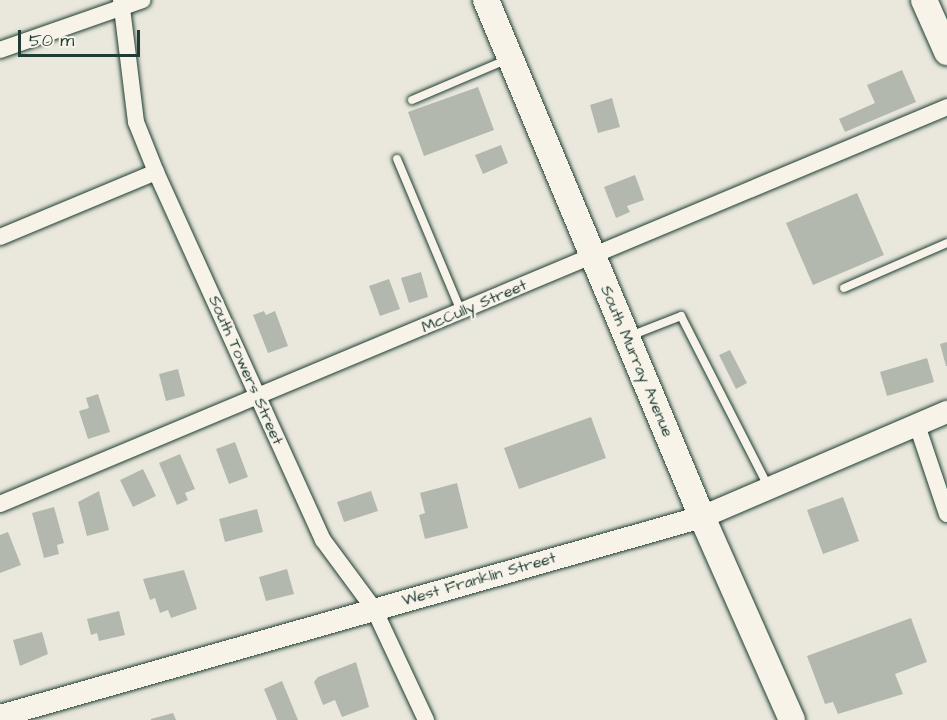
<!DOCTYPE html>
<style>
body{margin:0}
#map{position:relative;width:947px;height:720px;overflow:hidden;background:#eae8dd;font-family:"Architects Daughter",sans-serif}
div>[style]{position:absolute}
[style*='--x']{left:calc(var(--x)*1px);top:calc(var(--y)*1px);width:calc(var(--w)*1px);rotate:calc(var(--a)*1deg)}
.building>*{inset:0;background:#b2b8ae}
.roads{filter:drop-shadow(0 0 2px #1f3d34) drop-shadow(0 0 2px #1f3d34)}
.lane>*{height:8px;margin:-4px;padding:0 4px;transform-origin:4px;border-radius:4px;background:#f7f3e8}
.street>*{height:16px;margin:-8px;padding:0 8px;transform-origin:8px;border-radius:8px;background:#f7f3e8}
.secondary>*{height:22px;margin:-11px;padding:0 11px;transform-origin:11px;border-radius:11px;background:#f7f3e8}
.primary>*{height:26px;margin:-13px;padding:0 13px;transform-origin:13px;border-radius:13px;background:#f7f3e8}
span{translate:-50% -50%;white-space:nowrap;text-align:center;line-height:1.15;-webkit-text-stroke:4.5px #f7f3e8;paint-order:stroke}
.street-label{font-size:16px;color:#1f3d34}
.scale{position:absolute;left:18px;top:30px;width:122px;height:27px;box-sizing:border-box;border:3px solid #1f3d34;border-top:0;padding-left:8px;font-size:18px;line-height:21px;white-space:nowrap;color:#1f3d34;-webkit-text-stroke:4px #f7f3e8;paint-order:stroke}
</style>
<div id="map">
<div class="building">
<div style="clip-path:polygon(902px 70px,916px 102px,845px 132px,839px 119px,875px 103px,867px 85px)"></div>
<div style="clip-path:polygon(478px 87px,494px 130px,424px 156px,408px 112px)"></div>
<div style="clip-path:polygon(612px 98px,620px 127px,598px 133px,590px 105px)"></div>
<div style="clip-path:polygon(501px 145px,508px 163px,483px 174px,475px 155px)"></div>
<div style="clip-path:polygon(635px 175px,644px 200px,627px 206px,630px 212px,616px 218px,604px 187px)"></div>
<div style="clip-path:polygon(857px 193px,884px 255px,813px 285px,786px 223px)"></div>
<div style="clip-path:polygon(421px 272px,428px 297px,409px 303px,401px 278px)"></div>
<div style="clip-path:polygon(389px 279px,400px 309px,380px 316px,369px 286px)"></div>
<div style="clip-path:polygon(264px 311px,266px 315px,275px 311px,288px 346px,268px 353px,253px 315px)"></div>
<div style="clip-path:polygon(947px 342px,947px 366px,946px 366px,940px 344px)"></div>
<div style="clip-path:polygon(730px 350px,747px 383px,736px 389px,719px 355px)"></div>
<div style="clip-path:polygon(927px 358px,934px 382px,887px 396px,880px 372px)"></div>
<div style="clip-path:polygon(178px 369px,185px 396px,166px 401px,159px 374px)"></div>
<div style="clip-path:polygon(98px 394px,110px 432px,88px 439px,79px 411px,89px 408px,86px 398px)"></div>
<div style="clip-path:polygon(591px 417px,606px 458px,519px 489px,504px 448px)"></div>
<div style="clip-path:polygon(235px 442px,248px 477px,229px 484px,216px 449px)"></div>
<div style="clip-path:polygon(180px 454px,195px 489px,185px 493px,188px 500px,177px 505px,159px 463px)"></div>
<div style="clip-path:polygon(143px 469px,156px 496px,133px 507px,120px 480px)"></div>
<div style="clip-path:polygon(457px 483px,468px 528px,425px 539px,419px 515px,425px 513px,420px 493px)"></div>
<div style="clip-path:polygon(99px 491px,109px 530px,87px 536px,78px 502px)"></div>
<div style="clip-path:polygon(371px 491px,378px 511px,344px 522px,337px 502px)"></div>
<div style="clip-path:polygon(843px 497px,859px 541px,823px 554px,807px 510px)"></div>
<div style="clip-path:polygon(54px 507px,64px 543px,57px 545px,59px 554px,44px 558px,32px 513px)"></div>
<div style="clip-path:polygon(257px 509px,263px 532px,225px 542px,219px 519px)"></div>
<div style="clip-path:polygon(8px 532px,21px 565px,0 573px,0 535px)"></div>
<div style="clip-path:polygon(287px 569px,294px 594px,266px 601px,259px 577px)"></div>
<div style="clip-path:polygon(184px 570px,197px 609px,171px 618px,168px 610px,160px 613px,155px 598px,150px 600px,143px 579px)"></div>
<div style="clip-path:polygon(119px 611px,125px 635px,99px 641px,97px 633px,91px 635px,87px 619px)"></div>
<div style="clip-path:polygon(911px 618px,927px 662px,895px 674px,903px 694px,838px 714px,833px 702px,825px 704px,807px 656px)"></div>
<div style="clip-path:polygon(42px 632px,48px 654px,20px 666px,13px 640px)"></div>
<div style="clip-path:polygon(356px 662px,369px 707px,342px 717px,335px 700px,323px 705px,314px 682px,318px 677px)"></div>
<div style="clip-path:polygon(282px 681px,298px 720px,277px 720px,264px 689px)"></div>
<div style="clip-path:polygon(173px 713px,176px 720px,151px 720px,151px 719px)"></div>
</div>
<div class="roads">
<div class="lane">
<div style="--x:412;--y:100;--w:104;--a:-23.1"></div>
<div style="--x:397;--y:159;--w:165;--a:67.2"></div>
<div style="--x:844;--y:288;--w:112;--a:-23.6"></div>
<div style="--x:630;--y:336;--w:55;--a:-21.4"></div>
<div style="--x:681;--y:316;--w:193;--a:62.9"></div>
</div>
<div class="street">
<div style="--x:121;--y:0;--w:123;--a:83"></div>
<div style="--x:136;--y:122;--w:54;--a:68.2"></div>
<div style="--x:156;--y:172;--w:404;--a:65.6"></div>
<div style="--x:323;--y:540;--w:86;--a:53.5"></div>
<div style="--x:374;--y:609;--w:123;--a:64.9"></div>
<div style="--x:0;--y:50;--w:151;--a:-19.3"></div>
<div style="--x:0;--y:237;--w:169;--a:-22.6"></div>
<div style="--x:917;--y:425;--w:94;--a:71.4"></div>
<div style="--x:0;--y:504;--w:1027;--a:-22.74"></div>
</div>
<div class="secondary">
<div style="--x:0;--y:716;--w:730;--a:-15.83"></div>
<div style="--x:702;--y:517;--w:267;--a:-23.2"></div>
</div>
<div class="primary">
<div style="--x:486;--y:0;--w:560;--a:67.33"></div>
<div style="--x:702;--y:517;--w:222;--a:66.1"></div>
<div style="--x:924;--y:0;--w:57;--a:66.1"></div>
</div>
</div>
<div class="street-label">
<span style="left:474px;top:306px;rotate:-23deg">McCully Street</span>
<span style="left:637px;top:361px;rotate:67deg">South Murray Avenue</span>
<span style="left:246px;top:370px;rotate:66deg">South Towers Street</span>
<span style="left:479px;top:579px;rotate:-16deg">West Franklin Street</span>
</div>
<div class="scale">50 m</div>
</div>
